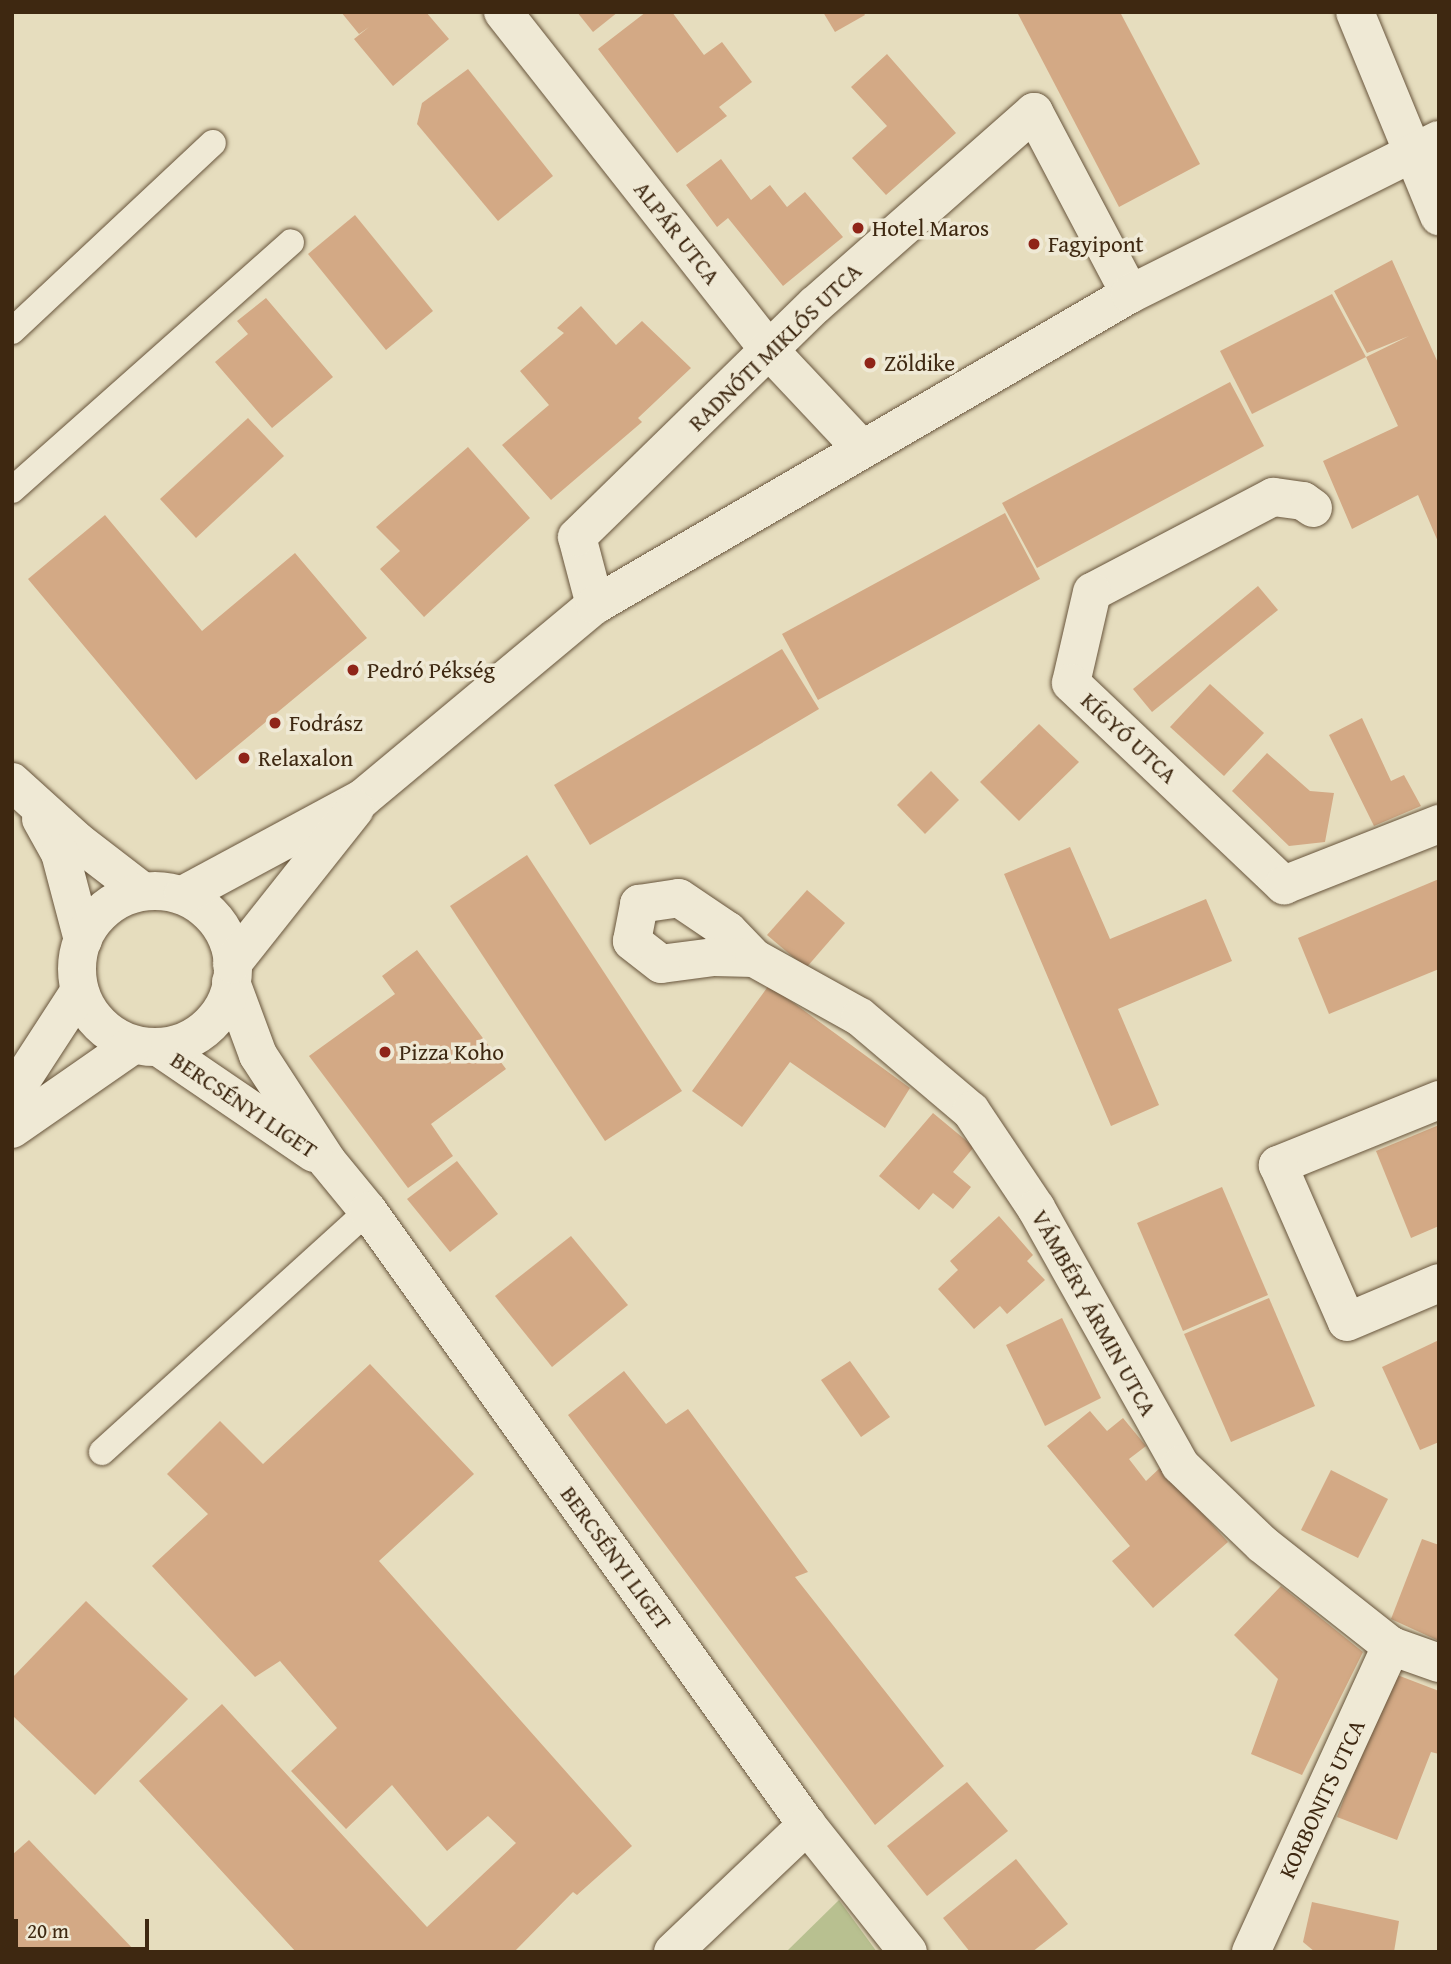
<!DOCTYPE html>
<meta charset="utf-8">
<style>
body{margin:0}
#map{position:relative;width:1451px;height:1964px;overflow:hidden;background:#e6ddbe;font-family:"Gentium Book Plus",serif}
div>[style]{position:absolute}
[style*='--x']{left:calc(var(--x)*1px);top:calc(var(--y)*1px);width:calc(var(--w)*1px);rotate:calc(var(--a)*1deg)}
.green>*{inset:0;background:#b8c090}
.building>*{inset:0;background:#d3a985}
.roads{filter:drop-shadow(0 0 2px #68553c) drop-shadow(0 0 2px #68553c)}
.service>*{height:26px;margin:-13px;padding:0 13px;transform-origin:13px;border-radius:13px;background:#efe9d5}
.minor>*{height:38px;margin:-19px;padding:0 19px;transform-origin:19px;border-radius:19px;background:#efe9d5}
.tertiary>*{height:38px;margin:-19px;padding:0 19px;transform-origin:19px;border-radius:19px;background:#efe9d5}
.tertiary>.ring{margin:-19px;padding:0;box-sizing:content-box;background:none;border:38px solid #efe9d5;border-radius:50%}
.dots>*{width:19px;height:19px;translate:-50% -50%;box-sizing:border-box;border:4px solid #efe9d5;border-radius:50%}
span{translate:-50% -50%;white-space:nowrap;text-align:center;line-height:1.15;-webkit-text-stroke:7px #efe9d5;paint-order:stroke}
.poi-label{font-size:23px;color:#3e2811}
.left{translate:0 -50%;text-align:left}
.street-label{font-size:23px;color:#3e2811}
.frame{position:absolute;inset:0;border:14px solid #3e2811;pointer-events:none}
.scale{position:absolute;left:14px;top:1919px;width:135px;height:32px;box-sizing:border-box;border:4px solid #3e2811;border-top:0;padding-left:9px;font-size:21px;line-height:24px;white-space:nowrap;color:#3e2811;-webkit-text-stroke:5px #efe9d5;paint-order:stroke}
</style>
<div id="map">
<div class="green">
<div style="clip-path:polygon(839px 1900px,877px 1952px,786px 1952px)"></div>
</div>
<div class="building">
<div style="clip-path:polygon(341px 12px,426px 12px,449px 39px,393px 86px,354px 39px,369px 27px,359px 34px)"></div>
<div style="clip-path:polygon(577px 12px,618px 12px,593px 32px)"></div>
<div style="clip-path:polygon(646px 12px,672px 12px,704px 55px,722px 42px,752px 82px,719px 107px,727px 116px,677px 153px,598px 49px)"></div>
<div style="clip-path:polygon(823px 12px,863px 12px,865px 15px,835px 32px)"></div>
<div style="clip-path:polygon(1017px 12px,1120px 12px,1200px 164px,1119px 207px)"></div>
<div style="clip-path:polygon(887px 54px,956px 133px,886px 195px,852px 158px,887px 126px,851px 87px)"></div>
<div style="clip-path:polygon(468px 69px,553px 176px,498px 221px,417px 124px,422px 103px)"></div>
<div style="clip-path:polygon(721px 159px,751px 200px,770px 185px,787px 207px,805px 192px,843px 237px,783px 286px,728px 218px,717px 227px,686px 185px)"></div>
<div style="clip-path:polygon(355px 215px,433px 311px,386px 350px,308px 254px)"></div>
<div style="clip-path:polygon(1392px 260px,1439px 365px,1439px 544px,1418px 495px,1352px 529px,1323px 461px,1398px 426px,1366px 357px,1409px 336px,1367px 353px,1334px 291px)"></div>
<div style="clip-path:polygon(1332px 294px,1366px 357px,1252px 414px,1220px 351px)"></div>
<div style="clip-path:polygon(266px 298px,333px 377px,272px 428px,215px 362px,248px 334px,237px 321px)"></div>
<div style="clip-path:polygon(581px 306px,616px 345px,642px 321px,691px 368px,638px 418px,642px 422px,551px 500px,502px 445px,549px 405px,520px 371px,564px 333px,557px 328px)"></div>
<div style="clip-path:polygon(1230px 382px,1264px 446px,1037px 568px,1002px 503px)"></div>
<div style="clip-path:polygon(248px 418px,284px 456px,196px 538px,160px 499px)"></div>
<div style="clip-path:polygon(468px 447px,530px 518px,424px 617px,380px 569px,400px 551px,376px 527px)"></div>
<div style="clip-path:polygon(1005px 513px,1040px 579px,818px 700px,782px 634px)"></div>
<div style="clip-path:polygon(105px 515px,202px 631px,295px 553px,367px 638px,196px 780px,28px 579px)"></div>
<div style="clip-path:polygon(1258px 586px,1278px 610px,1152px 712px,1133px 689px)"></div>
<div style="clip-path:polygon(782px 649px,819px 709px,590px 845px,554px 785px)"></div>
<div style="clip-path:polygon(1210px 684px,1264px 733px,1224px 776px,1170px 727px)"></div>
<div style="clip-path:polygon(1362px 718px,1391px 781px,1404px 775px,1421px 806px,1374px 826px,1329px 735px)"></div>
<div style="clip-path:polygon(1039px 724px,1079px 762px,1019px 821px,980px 782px)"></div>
<div style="clip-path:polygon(1267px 753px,1310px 791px,1334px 793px,1325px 842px,1289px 846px,1232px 791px)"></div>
<div style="clip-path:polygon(931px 771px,959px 800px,925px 834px,897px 805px)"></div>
<div style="clip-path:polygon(1070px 847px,1110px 939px,1206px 899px,1232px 961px,1118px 1009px,1159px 1105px,1111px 1126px,1004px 874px)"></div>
<div style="clip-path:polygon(527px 855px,682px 1091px,605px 1141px,450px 906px)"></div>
<div style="clip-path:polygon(1439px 879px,1439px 969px,1329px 1014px,1298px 938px)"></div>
<div style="clip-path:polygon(807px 890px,845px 923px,806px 968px,767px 935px)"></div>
<div style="clip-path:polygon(417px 950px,506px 1069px,431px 1124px,453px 1156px,408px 1188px,309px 1056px,395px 994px,382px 976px)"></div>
<div style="clip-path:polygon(769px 985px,910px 1088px,885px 1128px,790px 1062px,742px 1127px,692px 1091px)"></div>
<div style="clip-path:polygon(933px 1113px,974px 1147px,953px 1172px,971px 1187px,953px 1209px,933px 1193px,919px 1210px,879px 1176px)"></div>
<div style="clip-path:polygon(1439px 1125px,1439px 1226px,1411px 1238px,1376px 1151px)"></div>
<div style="clip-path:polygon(457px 1161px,498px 1214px,450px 1252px,407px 1199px)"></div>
<div style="clip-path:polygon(1222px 1187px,1268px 1295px,1183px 1331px,1137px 1223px)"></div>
<div style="clip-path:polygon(999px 1216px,1033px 1255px,1027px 1261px,1045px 1280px,1007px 1314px,1000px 1306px,974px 1329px,938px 1289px,958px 1270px,950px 1261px)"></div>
<div style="clip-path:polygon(571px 1236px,628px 1305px,552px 1367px,495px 1296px)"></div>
<div style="clip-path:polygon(1269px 1298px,1315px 1406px,1231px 1442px,1184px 1334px)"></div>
<div style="clip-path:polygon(1062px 1318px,1101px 1398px,1045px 1426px,1006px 1345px)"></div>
<div style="clip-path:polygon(1439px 1340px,1439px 1442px,1420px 1450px,1382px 1367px)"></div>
<div style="clip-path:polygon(850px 1361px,890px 1417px,861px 1437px,821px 1380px)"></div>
<div style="clip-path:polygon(370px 1364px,474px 1474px,379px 1561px,632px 1846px,577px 1895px,573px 1892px,514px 1952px,296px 1952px,139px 1781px,222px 1704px,427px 1927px,516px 1843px,488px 1816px,447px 1851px,392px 1785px,346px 1829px,291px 1771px,337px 1728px,280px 1661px,255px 1677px,152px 1566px,208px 1514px,167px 1474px,220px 1421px,263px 1464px)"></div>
<div style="clip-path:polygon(624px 1371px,666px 1424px,688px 1409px,808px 1572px,795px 1577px,944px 1766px,875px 1825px,568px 1415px)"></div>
<div style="clip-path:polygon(1090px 1411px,1107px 1431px,1123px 1418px,1146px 1446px,1129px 1459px,1146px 1481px,1161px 1467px,1228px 1542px,1153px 1608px,1112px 1561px,1130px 1546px,1047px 1446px)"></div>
<div style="clip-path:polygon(1331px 1470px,1388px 1499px,1358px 1558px,1301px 1530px)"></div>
<div style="clip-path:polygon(1422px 1539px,1439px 1545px,1439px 1641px,1391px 1619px)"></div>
<div style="clip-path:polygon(1281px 1586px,1363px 1652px,1302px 1775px,1251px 1754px,1278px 1679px,1234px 1635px)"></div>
<div style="clip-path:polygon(86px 1601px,188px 1699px,95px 1795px,12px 1715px,12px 1678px)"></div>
<div style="clip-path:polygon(1392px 1673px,1439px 1691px,1439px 1754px,1431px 1752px,1397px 1840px,1337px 1817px)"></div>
<div style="clip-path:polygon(967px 1782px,1008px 1831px,927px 1896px,887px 1846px)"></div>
<div style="clip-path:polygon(29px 1840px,136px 1952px,12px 1952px,12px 1855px)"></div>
<div style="clip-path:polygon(1016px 1859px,1068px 1924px,1032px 1952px,970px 1952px,943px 1918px)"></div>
<div style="clip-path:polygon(1312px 1902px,1399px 1921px,1394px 1952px,1315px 1952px,1303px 1942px)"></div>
</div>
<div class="roads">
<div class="service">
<div style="--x:12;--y:331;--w:275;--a:-43.1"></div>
<div style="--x:12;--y:490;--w:373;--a:-41.6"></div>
<div style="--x:102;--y:1452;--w:359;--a:-42.2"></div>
</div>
<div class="minor">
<div style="--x:503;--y:12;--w:432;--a:51.8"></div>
<div style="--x:770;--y:351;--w:132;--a:46.8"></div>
<div style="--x:1355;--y:12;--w:221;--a:67.6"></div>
<div style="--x:1313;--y:508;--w:12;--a:-145"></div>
<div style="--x:1303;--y:501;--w:30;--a:-172"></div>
<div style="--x:1273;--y:497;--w:204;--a:152.3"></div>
<div style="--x:1092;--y:592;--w:93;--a:103"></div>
<div style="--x:1071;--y:683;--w:294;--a:43.5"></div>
<div style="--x:1284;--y:885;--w:167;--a:-21.5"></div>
<div style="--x:595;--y:605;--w:70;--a:-104.8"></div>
<div style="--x:577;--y:537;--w:332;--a:-44.3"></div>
<div style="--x:815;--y:305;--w:292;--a:-41.4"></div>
<div style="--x:1034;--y:112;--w:206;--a:62.2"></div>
<div style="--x:12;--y:782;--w:88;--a:42.2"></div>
<div style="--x:77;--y:841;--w:82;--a:37.6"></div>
<div style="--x:41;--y:819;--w:39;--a:61"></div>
<div style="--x:60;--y:853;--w:90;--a:75.2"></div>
<div style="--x:679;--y:898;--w:59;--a:34"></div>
<div style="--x:728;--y:931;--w:37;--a:46"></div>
<div style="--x:754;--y:958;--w:40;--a:-178.6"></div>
<div style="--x:714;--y:957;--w:53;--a:172.5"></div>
<div style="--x:661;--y:964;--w:37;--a:-142"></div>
<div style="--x:632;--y:941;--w:38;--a:-79"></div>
<div style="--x:639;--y:904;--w:40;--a:-8.5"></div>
<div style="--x:754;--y:958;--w:121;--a:29.1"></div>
<div style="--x:860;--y:1017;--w:145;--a:40.3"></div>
<div style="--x:971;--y:1111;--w:117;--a:56.2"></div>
<div style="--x:1036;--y:1208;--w:295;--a:60.7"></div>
<div style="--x:1180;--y:1465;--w:114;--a:43.9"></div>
<div style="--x:1262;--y:1544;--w:164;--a:38.3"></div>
<div style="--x:1391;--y:1646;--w:51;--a:19.5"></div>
<div style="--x:231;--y:982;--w:78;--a:69.7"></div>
<div style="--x:258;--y:1055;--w:126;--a:56.9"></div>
<div style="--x:327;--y:1161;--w:65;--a:50.6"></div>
<div style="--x:368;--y:1211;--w:755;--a:54.44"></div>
<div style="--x:807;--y:1825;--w:162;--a:51.5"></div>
<div style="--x:160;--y:1048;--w:186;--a:34.3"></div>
<div style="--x:1439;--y:1100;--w:174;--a:158"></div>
<div style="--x:1278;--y:1165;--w:171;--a:66.3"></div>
<div style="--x:1347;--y:1322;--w:100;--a:-23"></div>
<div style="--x:673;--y:1952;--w:185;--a:-43.5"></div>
<div style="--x:1251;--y:1952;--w:337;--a:-65.4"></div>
</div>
<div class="tertiary">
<div class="ring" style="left:77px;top:891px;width:118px;height:118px"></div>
<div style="--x:183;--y:895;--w:204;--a:-28.3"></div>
<div style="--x:363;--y:798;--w:302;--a:-39.8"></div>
<div style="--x:595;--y:605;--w:619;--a:-30.17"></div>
<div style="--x:1130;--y:294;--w:345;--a:-26.5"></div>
<div style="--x:232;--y:964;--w:198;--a:-51.6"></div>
<div style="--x:12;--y:1095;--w:123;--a:-57"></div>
<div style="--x:12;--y:1129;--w:147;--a:-34.8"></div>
</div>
</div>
<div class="dots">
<div style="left:858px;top:228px;background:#8f2418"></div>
<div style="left:1034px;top:244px;background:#8f2418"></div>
<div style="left:870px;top:363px;background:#8f2418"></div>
<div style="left:353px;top:670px;background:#8f2418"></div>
<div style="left:275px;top:723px;background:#8f2418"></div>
<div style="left:244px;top:758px;background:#8f2418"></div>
<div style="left:385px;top:1052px;background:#8f2418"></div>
</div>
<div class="poi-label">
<span class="left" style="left:872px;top:228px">Hotel Maros</span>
<span class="left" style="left:1048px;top:244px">Fagyipont</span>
<span class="left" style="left:884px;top:363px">Zöldike</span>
<span class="left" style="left:367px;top:670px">Pedró Pékség</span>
<span class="left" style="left:289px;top:723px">Fodrász</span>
<span class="left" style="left:258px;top:758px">Relaxalon</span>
<span class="left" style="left:399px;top:1052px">Pizza Koho</span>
</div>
<div class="street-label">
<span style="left:677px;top:233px;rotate:52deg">ALPÁR UTCA</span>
<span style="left:775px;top:347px;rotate:-44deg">RADNÓTI MIKLÓS UTCA</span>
<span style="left:1129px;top:738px;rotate:43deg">KÍGYÓ UTCA</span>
<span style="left:244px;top:1105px;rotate:34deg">BERCSÉNYI LIGET</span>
<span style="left:1094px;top:1313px;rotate:61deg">VÁMBÉRY ÁRMIN UTCA</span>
<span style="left:616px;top:1558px;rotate:54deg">BERCSÉNYI LIGET</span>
<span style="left:1322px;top:1799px;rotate:-65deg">KORBONITS UTCA</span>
</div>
<div class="frame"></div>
<div class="scale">20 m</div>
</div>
